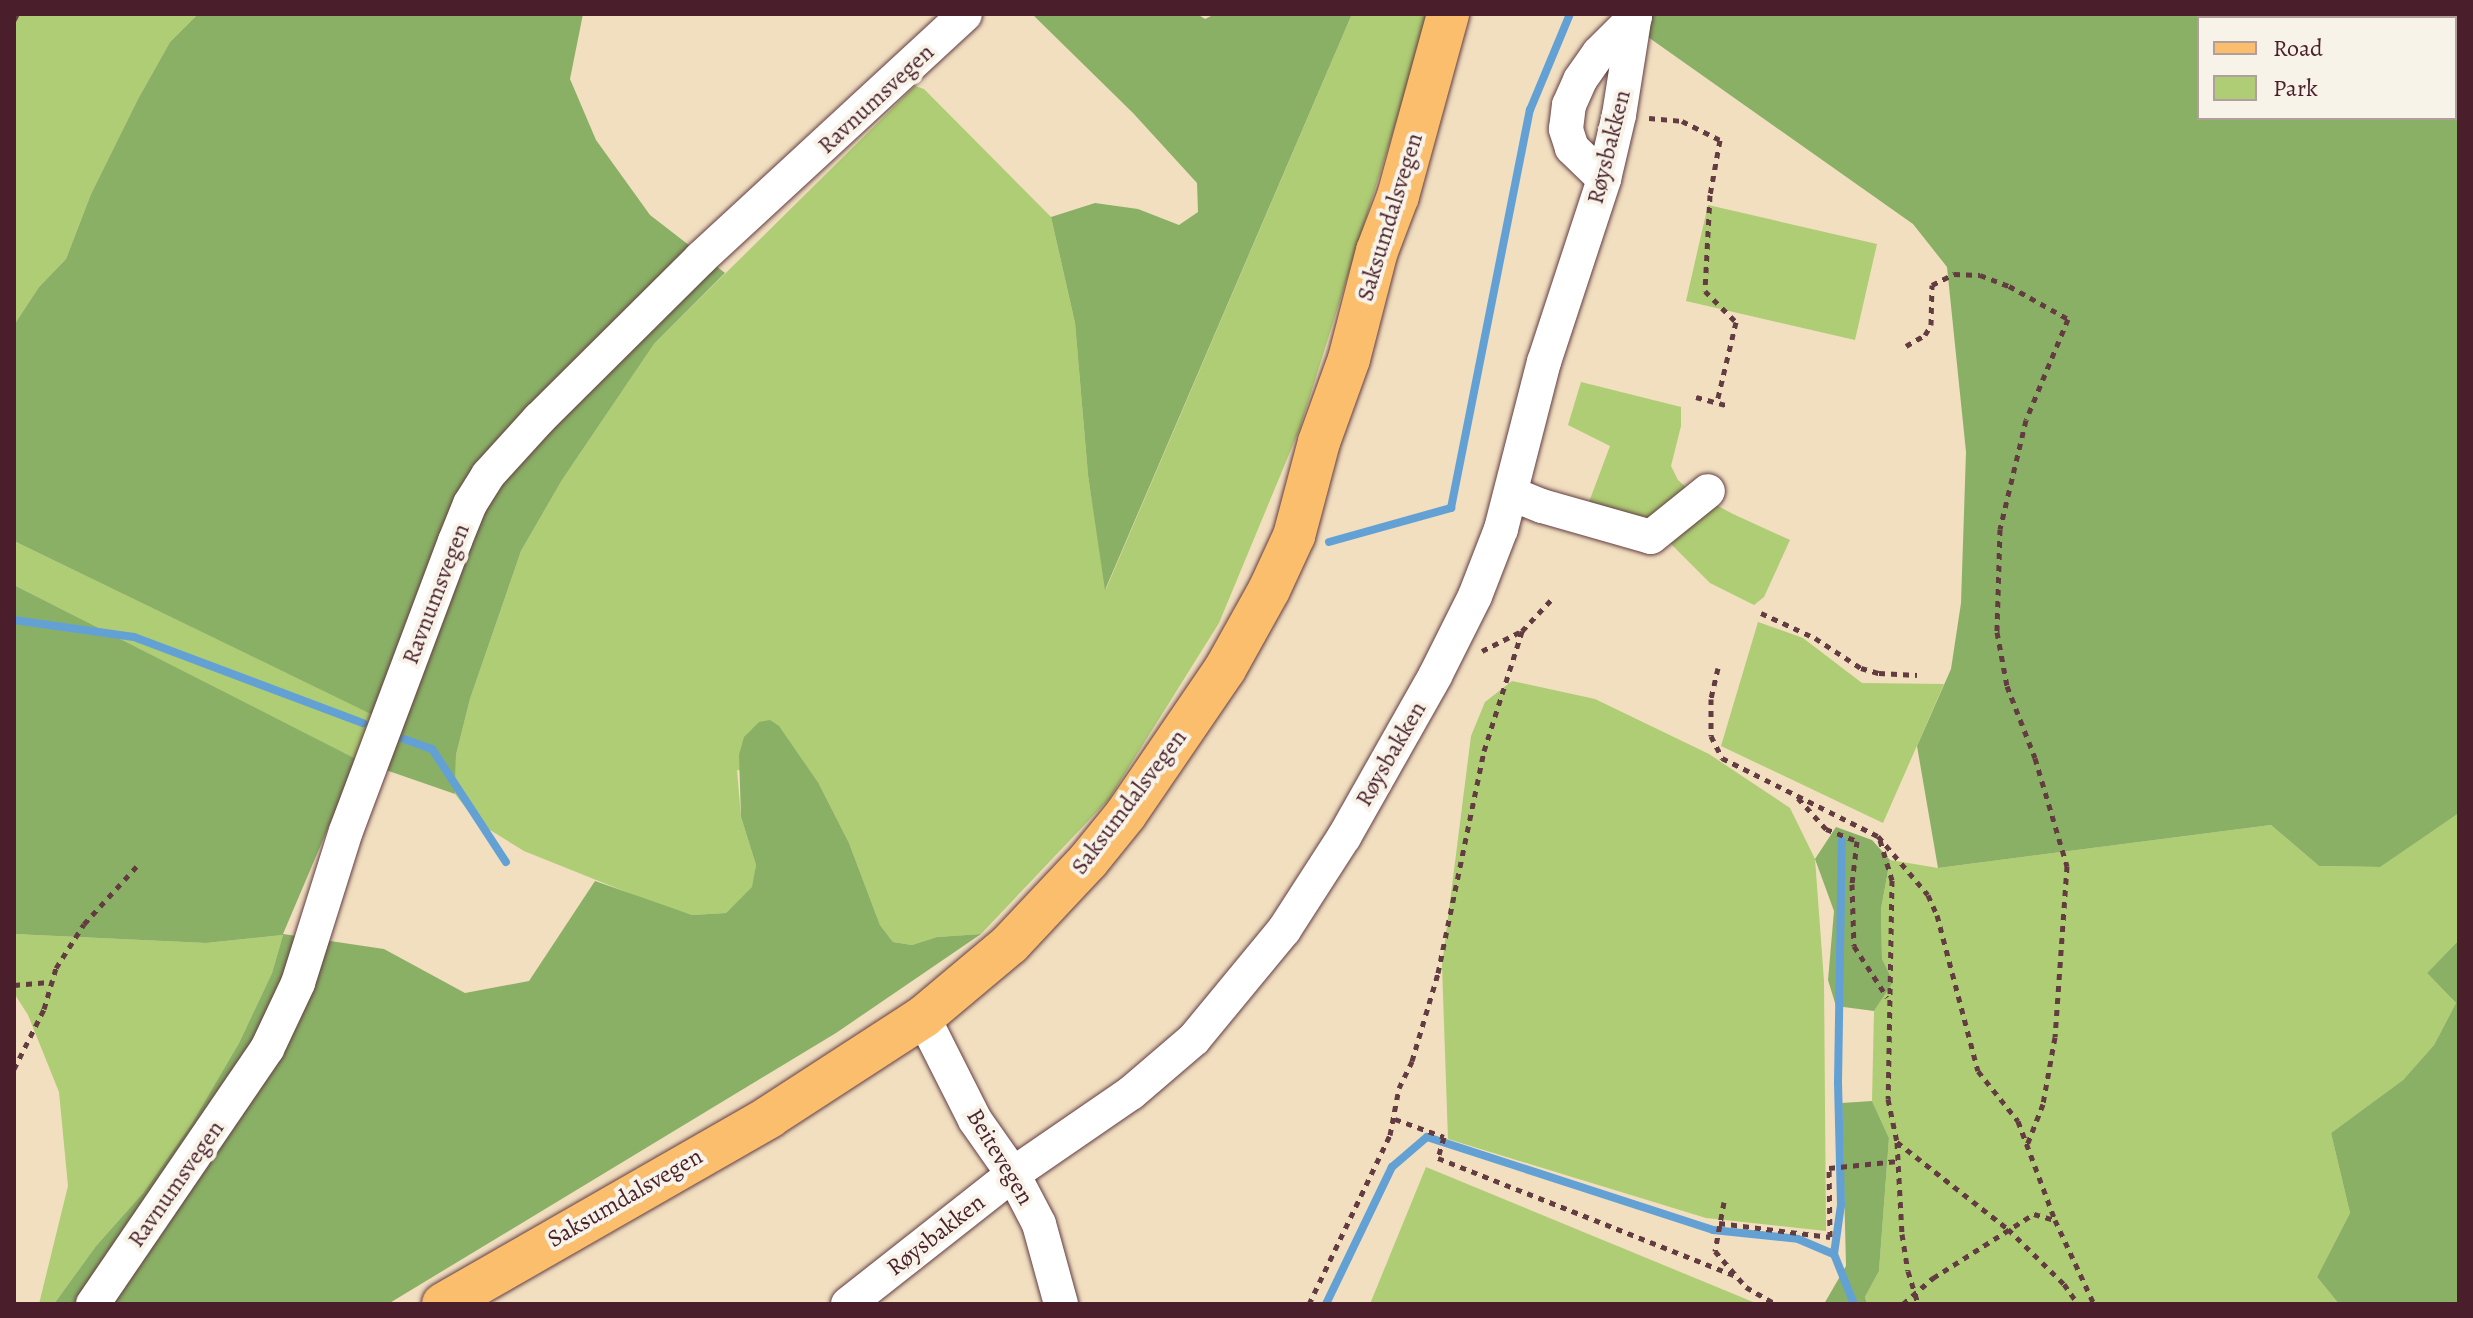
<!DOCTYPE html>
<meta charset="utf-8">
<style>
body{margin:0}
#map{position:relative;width:2473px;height:1318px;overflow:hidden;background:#f1dfc0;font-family:Alegreya,serif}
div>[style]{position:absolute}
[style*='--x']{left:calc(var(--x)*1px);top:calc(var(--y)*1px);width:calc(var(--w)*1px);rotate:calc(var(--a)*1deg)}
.green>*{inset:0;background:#aecd74}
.forest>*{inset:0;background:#8ab066}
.stream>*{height:8px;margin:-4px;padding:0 4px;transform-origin:4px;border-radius:4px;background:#63a1d5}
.path>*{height:5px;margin-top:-2.5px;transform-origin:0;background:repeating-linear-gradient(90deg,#633c41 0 6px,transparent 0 12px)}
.roads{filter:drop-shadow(0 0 2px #633c41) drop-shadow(0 0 2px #633c41)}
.minor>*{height:34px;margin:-17px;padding:0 17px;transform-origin:17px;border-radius:17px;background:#fff}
.major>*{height:42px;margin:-21px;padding:0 21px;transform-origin:21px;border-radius:21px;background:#fabe6d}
span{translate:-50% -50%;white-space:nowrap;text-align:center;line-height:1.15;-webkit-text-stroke:8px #f7f3e8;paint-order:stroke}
.street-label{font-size:24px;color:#4a1f2b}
.frame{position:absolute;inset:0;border:16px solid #4a1f2b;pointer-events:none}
.legend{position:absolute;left:2197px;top:16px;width:260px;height:104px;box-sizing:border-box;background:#f7f3e8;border:2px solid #b29e9c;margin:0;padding:10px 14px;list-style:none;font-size:24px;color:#4a1f2b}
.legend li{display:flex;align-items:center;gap:16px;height:40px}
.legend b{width:40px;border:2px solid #b29e9c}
</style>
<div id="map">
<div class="green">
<div style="clip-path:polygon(14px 14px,198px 14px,170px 42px,138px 99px,91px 194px,66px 259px,39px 287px,14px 325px)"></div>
<div style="clip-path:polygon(1352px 14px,1430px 14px,1300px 428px,1219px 623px,1109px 799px,981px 934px,937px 937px,912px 945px,893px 942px,880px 925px,849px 843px,819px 784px,737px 770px,741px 817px,756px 865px,753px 887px,726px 913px,692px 915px,651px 902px,524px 851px,477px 822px,455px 794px,456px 755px,470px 699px,521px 551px,562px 480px,654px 344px,915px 86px,924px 89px,1051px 217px,1075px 323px,1088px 475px,1106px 589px)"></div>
<div style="clip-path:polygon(1708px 205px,1877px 244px,1855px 340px,1686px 301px)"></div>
<div style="clip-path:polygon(1581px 382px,1681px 407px,1681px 426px,1671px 466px,1678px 480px,1690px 491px,1733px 514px,1790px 540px,1764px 597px,1754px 605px,1710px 583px,1654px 527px,1589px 502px,1610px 446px,1568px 425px)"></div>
<div style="clip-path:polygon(14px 541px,378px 717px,357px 760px,14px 585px)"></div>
<div style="clip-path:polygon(1758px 622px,1803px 638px,1862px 683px,1944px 684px,1883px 823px,1721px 746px)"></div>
<div style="clip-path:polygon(1512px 681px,1595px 699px,1709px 754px,1790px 808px,1815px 859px,1824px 981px,1826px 1231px,1706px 1218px,1448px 1139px,1442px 965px,1471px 736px,1485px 702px)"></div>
<div style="clip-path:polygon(2459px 813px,2459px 940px,2427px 973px,2456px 1003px,2434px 1045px,2403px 1080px,2331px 1133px,2350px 1213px,2317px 1277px,2339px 1304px,1867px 1304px,1865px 1297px,1879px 1271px,1889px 1138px,1872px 1101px,1874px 1011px,1892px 982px,1882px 959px,1881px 909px,1890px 860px,1938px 868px,2271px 825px,2319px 866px,2379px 867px)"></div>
<div style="clip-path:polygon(14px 934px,206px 943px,283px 935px,272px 973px,239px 1043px,192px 1123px,143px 1193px,96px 1246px,54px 1304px,39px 1304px,68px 1186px,59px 1092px,28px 1015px,14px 993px)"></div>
<div style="clip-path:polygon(1426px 1167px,1758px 1304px,1370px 1304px)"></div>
</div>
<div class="forest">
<div style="clip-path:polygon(198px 14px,583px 14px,570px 79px,596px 140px,650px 215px,725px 273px,654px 344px,562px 480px,521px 551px,470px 699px,456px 755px,455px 794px,357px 760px,283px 934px,384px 949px,465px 993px,529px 981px,595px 881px,692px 915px,726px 913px,752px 887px,756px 865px,741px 817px,739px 755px,744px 737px,759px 722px,770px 720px,779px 726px,819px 784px,849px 843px,880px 925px,893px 942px,912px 945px,937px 937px,981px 934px,836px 1033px,388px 1304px,54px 1304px,96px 1246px,143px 1193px,192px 1123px,239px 1043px,272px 973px,283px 935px,206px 943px,14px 934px,14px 585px,356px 759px,377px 717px,14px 541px,14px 325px,39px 287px,66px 259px,91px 194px,138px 99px,170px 42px)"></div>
<div style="clip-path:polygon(1032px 14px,1197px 14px,1205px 19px,1215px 14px,1352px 14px,1105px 590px,1088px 475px,1075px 323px,1051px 217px,1095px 203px,1138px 209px,1179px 225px,1198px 212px,1197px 183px,1133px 113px)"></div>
<div style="clip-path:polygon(evenodd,1650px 14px,2459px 14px,2459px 813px,2380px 867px,2319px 866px,2271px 825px,1938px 868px,1917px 746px,1951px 669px,1961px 603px,1966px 452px,1947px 267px,1913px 224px,1648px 37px,1650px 14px,2199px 18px,2455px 18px,2455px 118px,2199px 118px,2199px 18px)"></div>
<div style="clip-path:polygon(1836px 827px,1872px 840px,1890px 860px,1881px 909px,1882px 959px,1893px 982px,1874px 1011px,1836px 1006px,1828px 980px,1834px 911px,1815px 859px)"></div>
<div style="clip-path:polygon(2459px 940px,2459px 1304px,2339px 1304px,2317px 1277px,2350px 1213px,2331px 1133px,2403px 1080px,2434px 1045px,2456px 1003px,2427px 973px)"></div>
<div style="clip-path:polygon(1872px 1101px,1889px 1138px,1879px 1271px,1865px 1297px,1867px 1304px,1824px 1304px,1846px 1266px,1842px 1103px)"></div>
</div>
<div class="stream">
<div style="--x:1329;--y:542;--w:127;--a:-15.6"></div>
<div style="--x:1451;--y:508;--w:406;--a:-78.8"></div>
<div style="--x:1530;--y:110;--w:104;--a:-67.4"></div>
<div style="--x:14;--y:620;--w:121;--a:8.1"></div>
<div style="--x:134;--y:637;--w:245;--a:20.6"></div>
<div style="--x:404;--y:739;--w:30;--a:20"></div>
<div style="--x:432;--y:749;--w:135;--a:56.8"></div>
<div style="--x:1834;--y:1254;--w:49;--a:-81.9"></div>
<div style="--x:1841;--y:1205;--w:122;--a:-91.4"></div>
<div style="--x:1838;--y:1083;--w:242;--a:-89.1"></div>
<div style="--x:1326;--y:1304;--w:152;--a:-64.3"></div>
<div style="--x:1392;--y:1167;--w:46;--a:-40.6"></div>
<div style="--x:1427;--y:1137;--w:301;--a:18"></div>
<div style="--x:1713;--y:1230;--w:85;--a:6"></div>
<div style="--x:1798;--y:1239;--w:39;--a:23"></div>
<div style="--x:1834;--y:1254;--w:54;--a:68.2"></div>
</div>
<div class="path">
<div style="--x:14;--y:20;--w:7;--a:-63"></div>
<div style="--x:1649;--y:118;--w:33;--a:5"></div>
<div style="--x:1682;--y:121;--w:42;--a:26.6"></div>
<div style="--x:1720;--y:140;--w:56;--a:100.3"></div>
<div style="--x:1710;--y:195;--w:96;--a:93"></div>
<div style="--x:1705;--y:291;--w:44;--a:45"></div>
<div style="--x:1736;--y:322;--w:82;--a:103.4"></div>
<div style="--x:1906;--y:346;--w:22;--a:-30"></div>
<div style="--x:1925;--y:335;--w:12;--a:-59"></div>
<div style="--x:1931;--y:325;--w:40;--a:-88.6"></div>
<div style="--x:1932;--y:285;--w:25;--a:-27"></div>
<div style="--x:1954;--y:274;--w:26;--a:2"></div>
<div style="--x:1980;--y:275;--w:31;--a:21"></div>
<div style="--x:2009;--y:286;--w:68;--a:29.2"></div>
<div style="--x:2068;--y:319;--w:109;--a:112.6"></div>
<div style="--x:2026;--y:420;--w:112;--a:103.4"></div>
<div style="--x:2000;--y:529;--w:103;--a:91.7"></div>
<div style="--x:1997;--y:632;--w:55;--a:79.5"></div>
<div style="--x:2007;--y:686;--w:77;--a:68.7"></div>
<div style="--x:2035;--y:758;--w:113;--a:73.5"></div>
<div style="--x:2067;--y:866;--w:171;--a:94"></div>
<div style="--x:2055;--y:1037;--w:68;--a:100.2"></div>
<div style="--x:2043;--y:1104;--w:44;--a:111.3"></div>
<div style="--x:1696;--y:397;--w:34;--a:15"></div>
<div style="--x:1761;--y:613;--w:60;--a:24.8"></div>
<div style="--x:1815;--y:638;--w:55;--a:33.1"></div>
<div style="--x:1861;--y:668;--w:19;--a:16"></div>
<div style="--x:1879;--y:673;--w:38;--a:3"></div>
<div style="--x:1482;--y:651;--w:45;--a:-26.6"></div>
<div style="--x:1718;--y:668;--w:32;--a:103"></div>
<div style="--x:1711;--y:699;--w:37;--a:90"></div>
<div style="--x:1711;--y:736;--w:25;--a:63"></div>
<div style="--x:1722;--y:758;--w:174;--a:26.6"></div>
<div style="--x:1878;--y:836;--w:77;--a:49.7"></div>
<div style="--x:1928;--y:895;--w:22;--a:66"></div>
<div style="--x:1937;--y:915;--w:161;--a:75.3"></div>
<div style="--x:1978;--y:1071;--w:64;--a:51.3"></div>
<div style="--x:2018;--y:1121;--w:106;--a:69.5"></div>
<div style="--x:2055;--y:1220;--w:93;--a:65.1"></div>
<div style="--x:1798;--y:798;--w:42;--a:47.9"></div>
<div style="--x:1826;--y:829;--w:33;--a:21"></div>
<div style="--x:1857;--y:841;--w:43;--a:96.6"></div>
<div style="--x:1852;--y:884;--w:62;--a:88.2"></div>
<div style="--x:1854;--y:946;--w:61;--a:57.1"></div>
<div style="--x:1880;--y:840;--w:42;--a:73.3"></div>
<div style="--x:1892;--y:880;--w:219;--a:91"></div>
<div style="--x:1888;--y:1099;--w:44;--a:78.2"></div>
<div style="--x:1897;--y:1142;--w:92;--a:86.9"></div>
<div style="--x:1902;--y:1234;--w:37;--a:81"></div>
<div style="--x:1908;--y:1271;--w:34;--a:73"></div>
<div style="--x:14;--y:985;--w:38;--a:-5"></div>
<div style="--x:14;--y:1069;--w:67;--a:-63.4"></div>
<div style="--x:44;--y:1009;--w:43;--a:-73.7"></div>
<div style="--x:56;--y:968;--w:52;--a:-57.5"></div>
<div style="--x:84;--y:924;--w:79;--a:-47.6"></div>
<div style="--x:1395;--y:1119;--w:52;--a:20.2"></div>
<div style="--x:1444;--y:1137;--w:22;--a:106"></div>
<div style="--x:1438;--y:1158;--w:321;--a:21.6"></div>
<div style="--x:1897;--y:1142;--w:141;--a:38.1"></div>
<div style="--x:2008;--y:1229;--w:78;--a:44.5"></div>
<div style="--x:2064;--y:1284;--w:24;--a:55"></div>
<div style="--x:1724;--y:1202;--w:50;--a:100.4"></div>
<div style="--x:1715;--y:1251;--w:48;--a:49.3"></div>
<div style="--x:1746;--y:1287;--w:34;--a:30"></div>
<div style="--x:1719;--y:1223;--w:112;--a:7.2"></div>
<div style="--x:1830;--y:1237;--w:69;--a:-90.8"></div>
<div style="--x:1829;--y:1168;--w:69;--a:-5.8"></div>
<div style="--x:1309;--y:1304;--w:187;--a:-64.4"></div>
<div style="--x:1390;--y:1135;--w:48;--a:-79.2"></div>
<div style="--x:1399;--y:1088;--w:30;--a:-64"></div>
<div style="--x:1412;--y:1061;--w:92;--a:-73.5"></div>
<div style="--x:1438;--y:973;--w:227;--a:-78.3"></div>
<div style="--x:1484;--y:751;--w:126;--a:-72.4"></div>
<div style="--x:1522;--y:631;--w:42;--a:-46.9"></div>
<div style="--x:1903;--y:1304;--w:40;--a:-41"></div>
<div style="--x:1933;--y:1278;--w:120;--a:-32.4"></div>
<div style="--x:2034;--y:1214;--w:22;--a:16"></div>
</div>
<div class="roads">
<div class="minor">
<div style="--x:1604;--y:179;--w:45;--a:-135.9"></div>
<div style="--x:1572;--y:148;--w:20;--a:-108"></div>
<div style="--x:1566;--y:129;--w:24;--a:-83"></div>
<div style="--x:1569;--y:105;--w:27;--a:-66"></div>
<div style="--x:1580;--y:80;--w:33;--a:-55"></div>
<div style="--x:1599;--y:53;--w:51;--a:-45"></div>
<div style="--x:1512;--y:494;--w:32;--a:22"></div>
<div style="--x:1542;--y:506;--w:113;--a:15.9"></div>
<div style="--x:1651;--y:537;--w:73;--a:-38.9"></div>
<div style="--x:923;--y:1017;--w:115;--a:63.2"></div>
<div style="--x:975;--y:1120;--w:66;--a:54.9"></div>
<div style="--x:1013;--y:1174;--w:56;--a:62.5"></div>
<div style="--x:1039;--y:1224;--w:83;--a:74.6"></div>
<div style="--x:93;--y:1304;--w:309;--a:-55.7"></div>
<div style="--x:267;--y:1049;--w:73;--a:-64.8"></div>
<div style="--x:298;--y:983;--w:159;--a:-72.5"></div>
<div style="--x:346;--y:831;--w:310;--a:-69.4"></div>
<div style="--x:455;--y:541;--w:40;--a:-68"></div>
<div style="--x:470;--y:504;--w:34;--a:-58"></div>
<div style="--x:488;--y:475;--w:76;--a:-47.7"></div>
<div style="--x:539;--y:419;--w:228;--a:-44.8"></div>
<div style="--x:701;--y:258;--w:359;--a:-42.7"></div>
<div style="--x:848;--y:1304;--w:210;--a:-38.2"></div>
<div style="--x:1013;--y:1174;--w:143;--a:-34.5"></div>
<div style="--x:1131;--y:1093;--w:83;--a:-40.6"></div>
<div style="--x:1194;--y:1039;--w:141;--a:-50.5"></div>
<div style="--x:1284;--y:930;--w:111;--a:-57.2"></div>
<div style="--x:1344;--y:837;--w:185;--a:-60.5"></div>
<div style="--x:1435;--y:676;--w:89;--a:-63.4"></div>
<div style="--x:1475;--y:596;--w:72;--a:-68.8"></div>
<div style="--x:1501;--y:529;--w:172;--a:-75.6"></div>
<div style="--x:1544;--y:362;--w:193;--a:-71.8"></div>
<div style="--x:1604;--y:179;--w:66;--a:-76.8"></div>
<div style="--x:1619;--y:115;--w:102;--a:-81"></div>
</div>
<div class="major">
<div style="--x:443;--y:1304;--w:376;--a:-29.8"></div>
<div style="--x:769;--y:1117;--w:184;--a:-33"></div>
<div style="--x:923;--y:1017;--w:114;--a:-40"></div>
<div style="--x:1010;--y:944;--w:114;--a:-46.8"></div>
<div style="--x:1088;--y:861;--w:60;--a:-51"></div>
<div style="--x:1126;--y:814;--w:176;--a:-55.7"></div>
<div style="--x:1225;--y:669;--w:90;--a:-60.9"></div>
<div style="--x:1269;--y:590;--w:60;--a:-65.2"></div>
<div style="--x:1294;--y:536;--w:97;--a:-75.1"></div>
<div style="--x:1319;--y:442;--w:88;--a:-70.1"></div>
<div style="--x:1349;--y:359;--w:112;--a:-75.5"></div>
<div style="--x:1377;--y:251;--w:59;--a:-69.1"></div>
<div style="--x:1398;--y:196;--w:189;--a:-74.6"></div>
</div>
</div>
<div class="street-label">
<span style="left:876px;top:99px;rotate:-43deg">Ravnumsvegen</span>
<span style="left:1609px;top:147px;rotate:-76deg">Røysbakken</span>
<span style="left:1390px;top:217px;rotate:-73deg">Saksumdalsvegen</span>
<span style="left:436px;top:594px;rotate:-69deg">Ravnumsvegen</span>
<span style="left:1391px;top:754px;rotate:-60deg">Røysbakken</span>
<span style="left:1129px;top:802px;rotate:-53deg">Saksumdalsvegen</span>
<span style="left:1000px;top:1157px;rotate:59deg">Beitevegen</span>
<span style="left:176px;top:1184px;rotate:-55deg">Ravnumsvegen</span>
<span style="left:625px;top:1198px;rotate:-30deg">Saksumdalsvegen</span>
<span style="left:936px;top:1235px;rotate:-38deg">Røysbakken</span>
</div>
<div class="frame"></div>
<ul class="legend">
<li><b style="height:10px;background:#fabe6d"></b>Road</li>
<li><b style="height:22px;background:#aecd74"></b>Park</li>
</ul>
</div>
